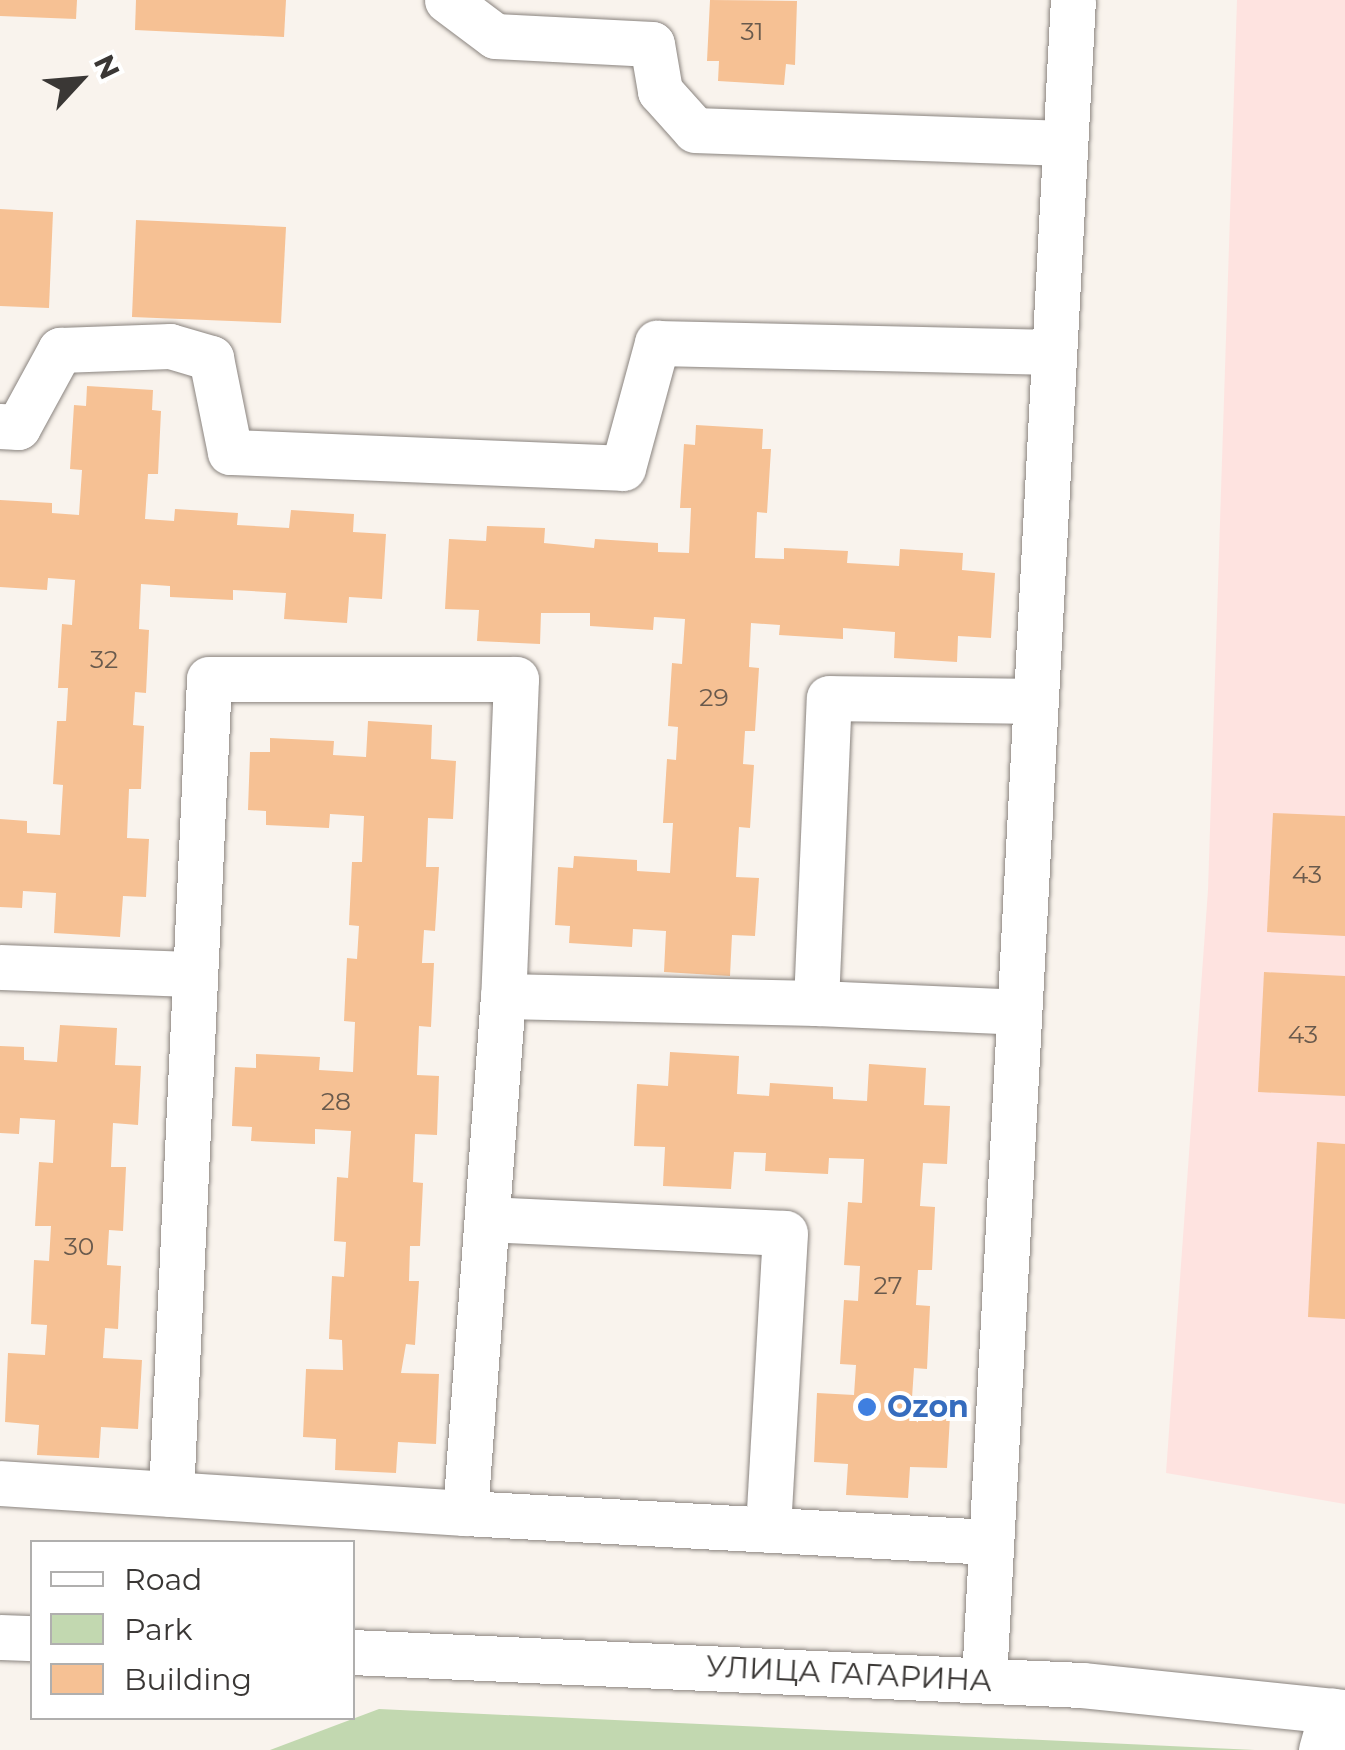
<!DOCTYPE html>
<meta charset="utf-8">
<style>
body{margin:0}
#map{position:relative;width:1345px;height:1750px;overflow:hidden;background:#f9f3ed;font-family:Montserrat,sans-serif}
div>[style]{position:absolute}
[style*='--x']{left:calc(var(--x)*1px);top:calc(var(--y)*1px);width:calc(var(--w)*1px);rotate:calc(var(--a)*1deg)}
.education>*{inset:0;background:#fee3e0}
.green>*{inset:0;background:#c2d8b0}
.building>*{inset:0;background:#f6c194}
.roads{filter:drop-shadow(0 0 2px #8a847f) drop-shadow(0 0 2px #8a847f)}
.minor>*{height:45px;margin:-22.5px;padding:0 22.5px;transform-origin:22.5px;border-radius:22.5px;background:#fff}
.dots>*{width:28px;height:28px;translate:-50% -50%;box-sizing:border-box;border:5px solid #fff;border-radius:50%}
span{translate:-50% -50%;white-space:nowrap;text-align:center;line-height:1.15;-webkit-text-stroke:8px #fff;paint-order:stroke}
.number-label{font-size:25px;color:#695a4d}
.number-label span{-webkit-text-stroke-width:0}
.shop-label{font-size:30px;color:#366cbe;font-weight:700}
.left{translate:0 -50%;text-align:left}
.street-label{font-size:30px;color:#3a3735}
.legend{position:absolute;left:30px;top:1540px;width:325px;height:180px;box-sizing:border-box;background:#fff;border:2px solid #b0afae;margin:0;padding:12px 18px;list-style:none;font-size:30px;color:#3a3735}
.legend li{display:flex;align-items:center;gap:20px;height:50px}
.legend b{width:50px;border:2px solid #b0afae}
.north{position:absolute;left:30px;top:30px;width:100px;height:100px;-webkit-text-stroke:8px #fff;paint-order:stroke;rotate:64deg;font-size:28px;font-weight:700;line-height:40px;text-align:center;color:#3a3735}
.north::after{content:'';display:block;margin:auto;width:35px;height:45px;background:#3a3735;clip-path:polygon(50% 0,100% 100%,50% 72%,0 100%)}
</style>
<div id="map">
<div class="education">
<div style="clip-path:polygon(1237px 0,1345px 0,1345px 1504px,1166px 1473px,1208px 890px)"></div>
</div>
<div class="green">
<div style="clip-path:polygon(379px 1709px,1255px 1750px,270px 1750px)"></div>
</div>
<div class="building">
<div style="clip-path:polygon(0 0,77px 0,76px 19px,0 16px)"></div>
<div style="clip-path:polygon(136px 0,286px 0,284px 37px,135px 30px)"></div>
<div style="clip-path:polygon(710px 0,797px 1px,795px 65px,786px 64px,784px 85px,718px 81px,719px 61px,707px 61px)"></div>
<div style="clip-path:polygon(0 209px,53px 212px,49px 308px,0 306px)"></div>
<div style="clip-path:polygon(136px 220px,286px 227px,281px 323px,132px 317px)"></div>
<div style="clip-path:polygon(87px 386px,153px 390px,152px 410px,161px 411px,158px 474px,148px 474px,145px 519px,174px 521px,175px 509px,238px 513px,237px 525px,289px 528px,291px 510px,354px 514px,353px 532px,386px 534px,382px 599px,349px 597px,347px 623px,284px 619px,286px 593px,233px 590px,233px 600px,170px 597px,170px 586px,141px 584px,139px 629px,149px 630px,146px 693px,135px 692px,133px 725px,144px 726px,141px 789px,129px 789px,127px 838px,149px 839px,146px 897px,123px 896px,120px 937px,54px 933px,56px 893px,23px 891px,22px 908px,0 907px,0 819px,27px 821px,27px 833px,60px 835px,63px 785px,53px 784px,57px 721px,66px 721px,68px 688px,58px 688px,62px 624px,72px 625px,75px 580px,48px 578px,47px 590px,0 587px,0 500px,52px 503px,52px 513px,79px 515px,82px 470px,70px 469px,74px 405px,86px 406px)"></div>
<div style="clip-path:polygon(696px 425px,763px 429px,762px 449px,771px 449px,767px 513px,757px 512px,755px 558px,784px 559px,784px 548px,848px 551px,847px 563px,899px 566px,900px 549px,963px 553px,962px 570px,995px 573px,991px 638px,958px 636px,957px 662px,894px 658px,895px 632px,843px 628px,843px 639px,779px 635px,780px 625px,751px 623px,749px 667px,759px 668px,755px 731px,745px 731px,743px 764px,754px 765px,750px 828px,739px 827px,736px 877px,759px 878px,755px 936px,732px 935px,730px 976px,664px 972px,666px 931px,633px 929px,632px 947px,569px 943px,570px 926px,555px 925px,558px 867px,573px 868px,574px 856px,637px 860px,637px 871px,670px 873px,673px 823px,663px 823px,667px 759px,676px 760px,678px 727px,668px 726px,672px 663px,682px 664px,685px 619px,654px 617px,653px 630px,590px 626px,590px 613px,541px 613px,540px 644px,477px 641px,479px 610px,445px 609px,449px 539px,486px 541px,487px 526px,545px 528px,544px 543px,594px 548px,595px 539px,658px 543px,658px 552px,689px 553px,691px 508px,680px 508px,684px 444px,695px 445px)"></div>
<div style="clip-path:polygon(368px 721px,432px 725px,431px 759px,456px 761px,453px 819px,428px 818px,426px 867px,439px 867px,435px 931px,424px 930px,422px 963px,434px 963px,431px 1027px,419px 1026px,417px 1075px,439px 1076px,437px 1135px,415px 1134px,413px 1182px,423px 1183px,420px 1246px,410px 1246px,409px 1281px,419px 1281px,415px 1345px,406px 1344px,401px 1373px,439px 1374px,436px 1444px,398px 1442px,396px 1473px,335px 1470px,336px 1439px,303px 1437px,306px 1369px,343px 1370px,342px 1340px,329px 1339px,332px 1276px,344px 1277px,346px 1242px,334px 1241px,337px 1177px,348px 1178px,351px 1131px,315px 1129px,315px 1144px,251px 1141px,252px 1127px,232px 1126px,235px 1067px,256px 1068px,256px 1054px,320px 1057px,319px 1070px,353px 1072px,355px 1022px,344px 1021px,347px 958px,357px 959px,359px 926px,349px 925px,352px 862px,362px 862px,364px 816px,330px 814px,329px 828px,266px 825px,266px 811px,248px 810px,250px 752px,270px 752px,270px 738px,334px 741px,333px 755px,366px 757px)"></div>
<div style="clip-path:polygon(1273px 813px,1345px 816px,1345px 936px,1267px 932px)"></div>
<div style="clip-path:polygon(1264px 972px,1345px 976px,1345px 1096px,1258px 1092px)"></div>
<div style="clip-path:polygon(60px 1025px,117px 1028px,115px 1065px,141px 1066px,138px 1125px,113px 1123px,111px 1167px,126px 1167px,123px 1231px,109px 1230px,107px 1265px,121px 1266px,118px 1329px,105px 1328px,103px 1358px,142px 1360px,138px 1429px,101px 1427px,99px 1458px,37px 1455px,39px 1425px,5px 1422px,8px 1353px,45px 1355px,47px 1325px,31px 1324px,34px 1260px,49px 1261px,51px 1226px,35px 1226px,39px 1162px,53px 1163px,55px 1120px,20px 1118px,19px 1134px,0 1133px,0 1046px,24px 1047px,24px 1060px,57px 1062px)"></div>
<div style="clip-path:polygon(670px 1052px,739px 1056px,737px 1094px,769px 1096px,770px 1083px,833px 1087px,833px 1099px,867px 1101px,869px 1064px,926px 1068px,924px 1105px,950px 1106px,947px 1164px,923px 1163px,920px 1206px,935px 1207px,932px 1270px,918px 1270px,916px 1305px,930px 1306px,927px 1369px,914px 1368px,912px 1398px,951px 1399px,947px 1468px,910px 1467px,908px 1498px,846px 1495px,848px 1464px,814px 1462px,817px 1393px,854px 1395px,856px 1365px,840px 1364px,844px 1300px,858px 1301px,860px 1266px,844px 1265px,848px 1202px,862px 1203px,864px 1159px,829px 1158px,828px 1174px,765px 1171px,766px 1153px,734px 1152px,731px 1189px,663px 1186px,665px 1147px,634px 1146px,637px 1084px,668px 1086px)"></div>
<div style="clip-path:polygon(1317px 1142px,1345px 1144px,1345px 1319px,1308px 1317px)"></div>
</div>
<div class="roads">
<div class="minor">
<div style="--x:447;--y:0;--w:60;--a:36.9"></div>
<div style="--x:495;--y:36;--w:157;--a:2.9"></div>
<div style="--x:652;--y:44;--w:48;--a:80.3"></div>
<div style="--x:660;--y:91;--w:52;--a:48.1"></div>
<div style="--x:695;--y:130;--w:370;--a:2"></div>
<div style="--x:0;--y:426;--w:18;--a:3"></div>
<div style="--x:18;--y:427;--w:88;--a:-61.4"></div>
<div style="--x:60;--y:350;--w:110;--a:-2.1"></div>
<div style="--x:170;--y:346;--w:43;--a:16.3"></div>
<div style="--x:211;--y:358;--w:96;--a:78.6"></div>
<div style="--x:230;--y:452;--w:393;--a:2.3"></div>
<div style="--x:623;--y:468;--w:130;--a:-74.8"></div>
<div style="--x:657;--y:343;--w:397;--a:1.3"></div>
<div style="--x:0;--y:967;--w:195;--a:2.1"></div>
<div style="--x:816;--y:1003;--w:203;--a:2.5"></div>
<div style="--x:487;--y:1219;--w:298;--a:2.7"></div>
<div style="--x:785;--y:1233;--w:297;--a:93.3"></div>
<div style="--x:0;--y:1483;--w:466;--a:3.7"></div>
<div style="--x:465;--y:1513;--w:518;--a:-85.8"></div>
<div style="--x:503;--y:996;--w:313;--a:1.3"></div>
<div style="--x:816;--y:1003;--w:305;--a:-87.6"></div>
<div style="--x:829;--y:698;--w:206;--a:0.8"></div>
<div style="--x:171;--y:1494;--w:816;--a:-87.33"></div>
<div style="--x:209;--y:679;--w:307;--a:0"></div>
<div style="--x:516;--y:679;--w:317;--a:92.3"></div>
<div style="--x:465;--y:1513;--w:527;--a:3.16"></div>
<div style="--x:0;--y:1637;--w:32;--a:2"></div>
<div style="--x:352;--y:1652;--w:731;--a:2.59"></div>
<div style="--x:1082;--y:1685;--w:264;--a:5.9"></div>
<div style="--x:984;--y:1680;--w:1682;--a:-86.97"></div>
<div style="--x:1321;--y:1750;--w:41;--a:-74.2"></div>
</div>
</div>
<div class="dots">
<div style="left:867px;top:1407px;background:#3f7fe0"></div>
</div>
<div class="number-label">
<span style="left:752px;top:31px">31</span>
<span style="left:104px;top:659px">32</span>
<span style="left:714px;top:697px">29</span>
<span style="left:1307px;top:874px">43</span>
<span style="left:1303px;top:1034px">43</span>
<span style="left:336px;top:1101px">28</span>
<span style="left:79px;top:1246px">30</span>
<span style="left:888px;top:1285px">27</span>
</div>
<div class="shop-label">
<span class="left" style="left:887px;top:1407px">Ozon</span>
</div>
<div class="street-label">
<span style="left:849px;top:1674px;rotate:3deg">УЛИЦА ГАГАРИНА</span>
</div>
<ul class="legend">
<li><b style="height:12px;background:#fff"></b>Road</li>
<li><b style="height:28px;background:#c2d8b0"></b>Park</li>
<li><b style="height:28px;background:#f6c194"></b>Building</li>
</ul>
<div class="north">N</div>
</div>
